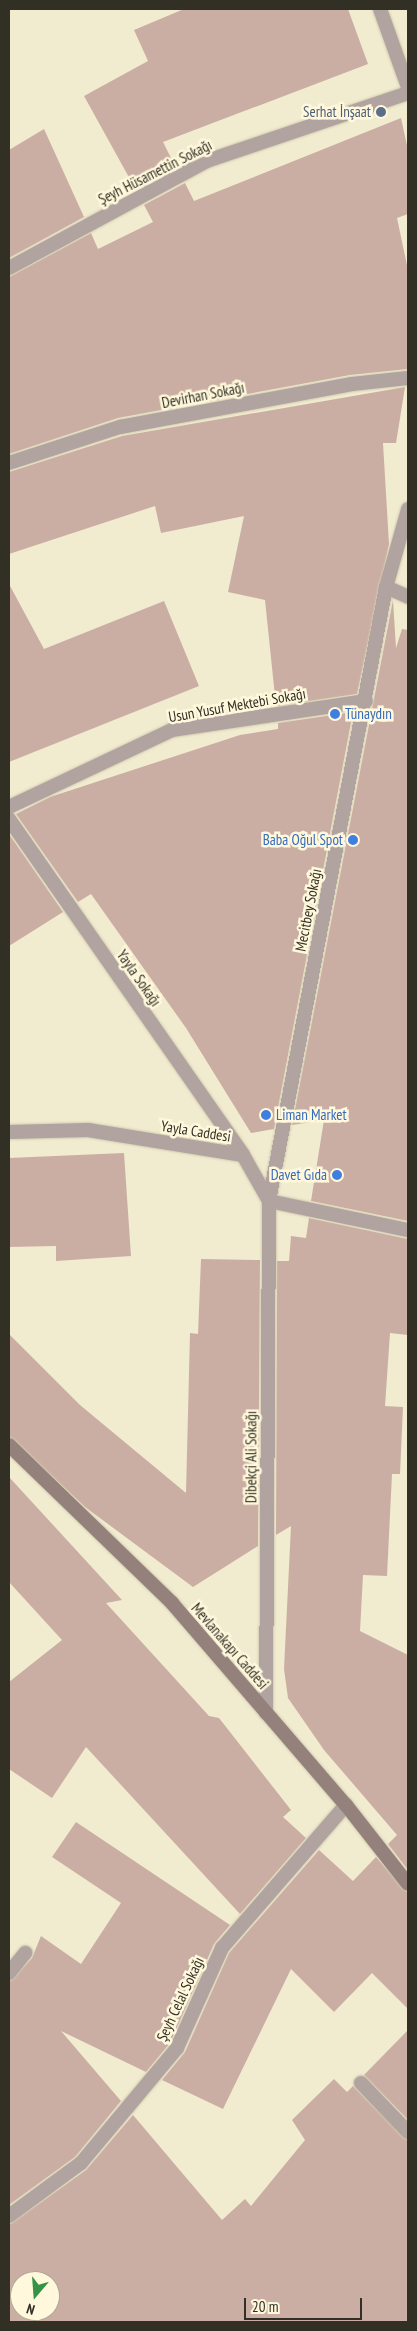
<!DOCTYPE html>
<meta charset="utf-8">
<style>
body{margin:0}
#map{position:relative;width:417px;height:2331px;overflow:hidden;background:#f1ebcf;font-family:"PT Sans Narrow",sans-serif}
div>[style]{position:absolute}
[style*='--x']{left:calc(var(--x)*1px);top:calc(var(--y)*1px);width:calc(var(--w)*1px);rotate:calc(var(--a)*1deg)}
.building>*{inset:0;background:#cbaea3}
.roads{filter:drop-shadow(0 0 1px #cfc9b0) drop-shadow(0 0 1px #cfc9b0)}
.minor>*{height:14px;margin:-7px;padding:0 7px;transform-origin:7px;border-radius:7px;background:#b1a39f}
.tertiary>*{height:14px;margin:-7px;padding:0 7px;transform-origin:7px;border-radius:7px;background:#b1a39f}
.secondary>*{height:14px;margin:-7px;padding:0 7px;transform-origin:7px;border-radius:7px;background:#94817b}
.dots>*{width:14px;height:14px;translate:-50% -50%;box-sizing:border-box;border:2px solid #fff8dc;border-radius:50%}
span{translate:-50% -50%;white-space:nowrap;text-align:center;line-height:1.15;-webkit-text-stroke:5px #fff8dc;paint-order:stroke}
.service-label{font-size:15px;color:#4e5e75}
.right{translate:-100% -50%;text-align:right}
.street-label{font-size:15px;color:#323025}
.shop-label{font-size:15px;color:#366cbe}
.left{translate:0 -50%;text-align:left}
.frame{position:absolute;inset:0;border:10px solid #323025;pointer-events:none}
.north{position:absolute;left:10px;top:2271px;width:50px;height:50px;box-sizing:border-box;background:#fff8dc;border:1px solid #ada893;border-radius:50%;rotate:198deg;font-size:14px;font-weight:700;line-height:20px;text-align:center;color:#323025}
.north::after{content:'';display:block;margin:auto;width:18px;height:22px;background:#359346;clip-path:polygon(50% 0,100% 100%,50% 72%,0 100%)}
.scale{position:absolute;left:244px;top:2298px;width:118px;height:22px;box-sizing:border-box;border:2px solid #323025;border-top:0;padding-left:6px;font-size:15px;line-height:18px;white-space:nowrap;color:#323025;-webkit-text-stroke:4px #fff8dc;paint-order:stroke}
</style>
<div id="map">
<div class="building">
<div style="clip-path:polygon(184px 9px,348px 9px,368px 64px,163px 142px,176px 168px,136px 190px,84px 96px,148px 61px,134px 30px)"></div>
<div style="clip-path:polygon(401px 118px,408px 150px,408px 214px,397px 218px,408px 270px,408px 369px,350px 375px,118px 418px,9px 454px,9px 277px,91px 233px,98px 249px,153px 222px,144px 205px,185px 183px,194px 201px)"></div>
<div style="clip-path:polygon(44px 129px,84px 217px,9px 258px,9px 150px)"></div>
<div style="clip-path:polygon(405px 387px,396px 443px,383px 443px,389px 544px,357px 694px,276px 706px,265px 600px,228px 592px,244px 516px,161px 533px,155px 506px,9px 554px,9px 472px,122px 436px)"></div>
<div style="clip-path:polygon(9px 584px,44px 649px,164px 601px,199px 686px,9px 762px)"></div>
<div style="clip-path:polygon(393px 600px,396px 648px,402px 629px,408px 630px,408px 1221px,311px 1201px,324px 1120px,292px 1125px)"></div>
<div style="clip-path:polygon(353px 712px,274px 1129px,251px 1133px,186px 1028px,91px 894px,78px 902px,16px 814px,50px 797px,240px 735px,278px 729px,278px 723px)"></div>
<div style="clip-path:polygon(9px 834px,63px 912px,9px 946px)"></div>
<div style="clip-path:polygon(124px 1153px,131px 1256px,56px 1261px,56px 1246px,9px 1247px,9px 1158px)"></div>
<div style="clip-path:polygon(309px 1218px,408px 1239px,408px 1335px,390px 1333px,385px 1406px,403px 1407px,400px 1474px,392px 1474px,387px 1576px,363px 1575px,360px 1631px,408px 1655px,408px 1870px,388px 1844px,397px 1835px,324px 1750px,288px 1698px,284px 1669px,291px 1526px,276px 1535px,277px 1261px,289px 1261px,291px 1236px,306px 1238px)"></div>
<div style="clip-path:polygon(201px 1259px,260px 1260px,258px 1546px,193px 1587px,85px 1507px,9px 1436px,9px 1334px,80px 1405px,186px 1493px,190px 1333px,198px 1334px)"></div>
<div style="clip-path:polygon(9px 1477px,122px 1600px,106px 1603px,209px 1716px,219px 1718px,291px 1810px,283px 1817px,306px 1838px,240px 1914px,86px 1747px,52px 1798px,9px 1769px,9px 1682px,62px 1640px,9px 1582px)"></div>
<div style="clip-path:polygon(76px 1822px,230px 1925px,214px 1944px,170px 2043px,146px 2072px,61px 2031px,121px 2101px,75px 2157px,9px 2205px,9px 1982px,32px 1958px,41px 1936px,81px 1964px,121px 1903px,52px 1857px)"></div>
<div style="clip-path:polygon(319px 1850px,353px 1881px,376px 1857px,408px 1893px,408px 2009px,372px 1973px,334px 2012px,291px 1969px,223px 2109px,162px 2080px,185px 2052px,229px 1953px)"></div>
<div style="clip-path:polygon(408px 2030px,408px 2120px,364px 2075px)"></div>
<div style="clip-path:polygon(evenodd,334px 2079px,347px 2092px,353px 2086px,408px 2141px,408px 2322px,9px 2322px,9px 2225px,86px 2170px,133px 2115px,222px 2220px,245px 2199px,251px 2206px,305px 2140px,292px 2120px,334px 2079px,20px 2281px,50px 2281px,50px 2311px,20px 2311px,20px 2281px)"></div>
</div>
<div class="roads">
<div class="minor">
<div style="--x:380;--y:9;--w:83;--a:70.3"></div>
<div style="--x:9;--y:268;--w:225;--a:-28.4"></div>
<div style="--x:207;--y:161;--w:212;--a:-18.7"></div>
<div style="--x:9;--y:463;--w:117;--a:-18"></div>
<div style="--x:120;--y:427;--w:236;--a:-10.5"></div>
<div style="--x:352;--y:384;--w:56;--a:-6.1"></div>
<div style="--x:386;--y:587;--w:24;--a:24"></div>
<div style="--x:9;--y:807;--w:180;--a:-25.3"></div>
<div style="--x:172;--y:730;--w:196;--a:-8.5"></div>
<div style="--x:9;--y:819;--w:409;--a:55.1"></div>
<div style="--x:266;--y:1713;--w:512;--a:-89.66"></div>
<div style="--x:269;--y:1201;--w:625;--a:-79.21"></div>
<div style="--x:386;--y:587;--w:81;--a:-74.2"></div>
<div style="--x:9;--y:1973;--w:26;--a:-51"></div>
<div style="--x:361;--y:2083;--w:68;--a:46.2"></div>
<div style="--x:9;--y:2216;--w:89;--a:-36.4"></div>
<div style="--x:81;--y:2163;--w:150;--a:-50.1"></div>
<div style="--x:177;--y:2048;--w:110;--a:-65.8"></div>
<div style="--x:222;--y:1948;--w:189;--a:-49.1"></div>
</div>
<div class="tertiary">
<div style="--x:9;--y:1132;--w:79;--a:-1.5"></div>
<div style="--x:88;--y:1130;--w:157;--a:9.2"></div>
<div style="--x:243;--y:1155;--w:53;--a:60.5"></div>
<div style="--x:269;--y:1201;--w:142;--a:11.8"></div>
</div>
<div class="secondary">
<div style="--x:9;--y:1445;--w:227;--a:44.1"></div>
<div style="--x:172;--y:1603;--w:267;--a:49.3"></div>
<div style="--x:346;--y:1805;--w:100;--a:51.9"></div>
</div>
</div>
<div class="dots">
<div style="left:381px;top:112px;background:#5c6f8a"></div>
<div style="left:335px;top:714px;background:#3f7fe0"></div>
<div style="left:353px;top:840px;background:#3f7fe0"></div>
<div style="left:266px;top:1115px;background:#3f7fe0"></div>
<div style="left:337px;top:1175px;background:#3f7fe0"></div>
</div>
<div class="service-label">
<span class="right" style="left:371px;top:112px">Serhat İnşaat</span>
</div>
<div class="street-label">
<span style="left:155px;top:172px;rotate:-27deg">Şeyh Hüsamettin Sokağı</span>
<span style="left:203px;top:395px;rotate:-11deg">Devirhan Sokağı</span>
<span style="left:237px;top:705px;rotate:-10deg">Usun Yusuf Mektebi Sokağı</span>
<span style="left:308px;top:910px;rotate:-79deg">Meсitbey Sokağı</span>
<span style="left:139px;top:978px;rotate:55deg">Yayla Sokağı</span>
<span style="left:196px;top:1131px;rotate:9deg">Yayla Caddesi</span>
<span style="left:251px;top:1457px;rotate:-90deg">Dibekçi Ali Sokağı</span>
<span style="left:230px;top:1646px;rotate:49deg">Mevlanakapı Caddesi</span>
<span style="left:180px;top:1999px;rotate:-65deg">Şeyh Celal Sokağı</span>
</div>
<div class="shop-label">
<span class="left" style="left:345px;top:714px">Tünaydın</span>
<span class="right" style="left:343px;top:840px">Baba Oğul Spot</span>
<span class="left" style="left:276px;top:1115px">Liman Market</span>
<span class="right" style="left:327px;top:1175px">Davet Gıda</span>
</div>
<div class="frame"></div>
<div class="north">N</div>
<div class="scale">20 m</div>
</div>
